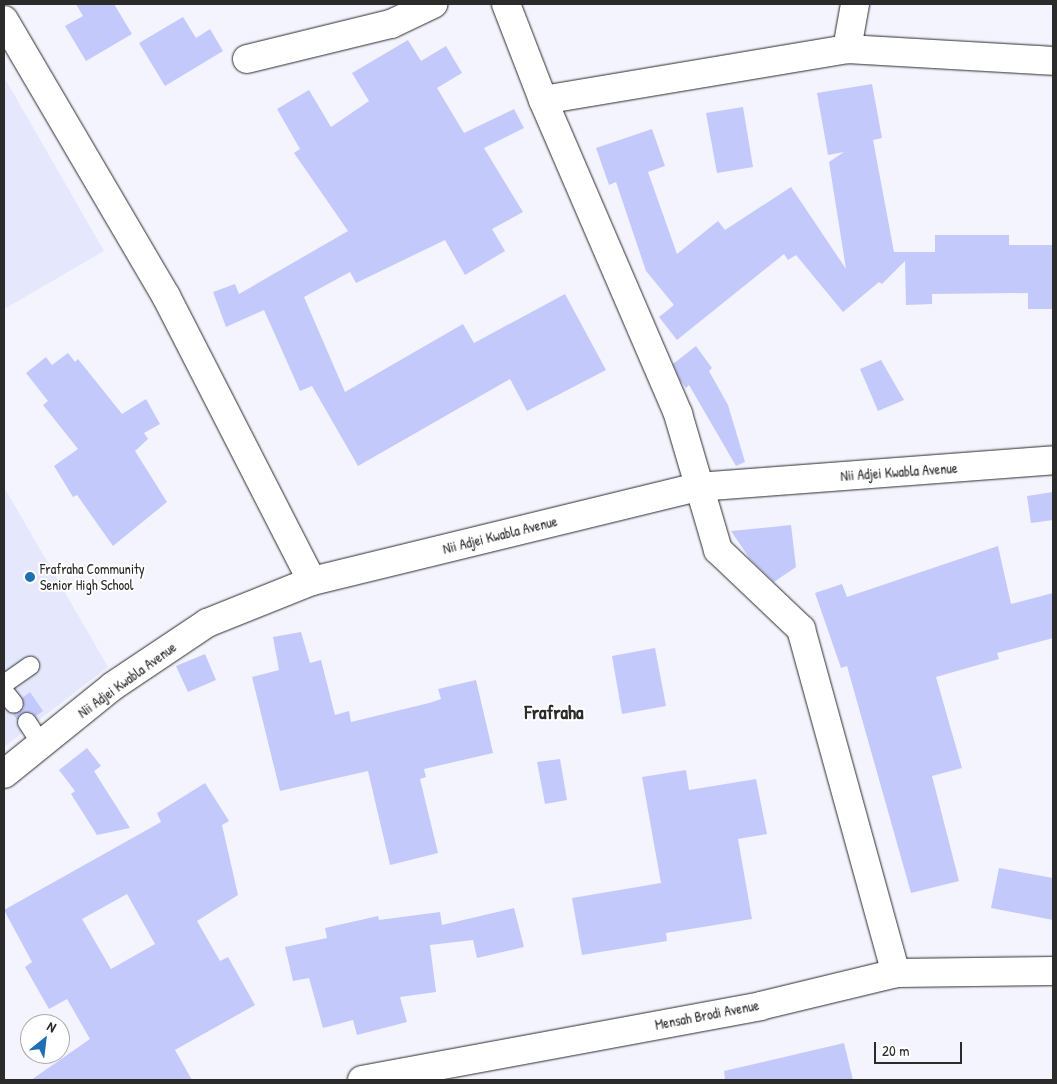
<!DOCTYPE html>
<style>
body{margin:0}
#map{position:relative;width:1057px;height:1084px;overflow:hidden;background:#f3f4fe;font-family:"Patrick Hand",sans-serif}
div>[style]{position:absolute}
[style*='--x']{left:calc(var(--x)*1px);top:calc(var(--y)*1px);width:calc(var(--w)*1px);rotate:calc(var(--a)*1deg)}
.built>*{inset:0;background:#e5e7fd}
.building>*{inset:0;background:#c4c9fb}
.roads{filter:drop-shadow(0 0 1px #2b2b2b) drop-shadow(0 0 1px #2b2b2b)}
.service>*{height:18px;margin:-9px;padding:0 9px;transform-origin:9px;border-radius:9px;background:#fff}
.minor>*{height:28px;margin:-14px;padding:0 14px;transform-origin:14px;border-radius:14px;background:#fff}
.dots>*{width:14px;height:14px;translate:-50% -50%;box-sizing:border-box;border:2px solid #fff;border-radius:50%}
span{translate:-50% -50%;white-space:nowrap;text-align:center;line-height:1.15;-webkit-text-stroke:4px #fff;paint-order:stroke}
.street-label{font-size:14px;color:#2b2b2b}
.poi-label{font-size:14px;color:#2b2b2b}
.left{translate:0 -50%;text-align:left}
.district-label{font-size:19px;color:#2b2b2b;font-weight:700}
.frame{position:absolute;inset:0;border:5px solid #2b2b2b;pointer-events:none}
.north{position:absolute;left:20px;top:1014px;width:50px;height:50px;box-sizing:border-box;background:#fff;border:1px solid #aaa;border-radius:50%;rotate:29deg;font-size:14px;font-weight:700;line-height:20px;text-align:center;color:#2b2b2b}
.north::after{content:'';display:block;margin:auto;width:18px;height:22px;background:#1f6fb2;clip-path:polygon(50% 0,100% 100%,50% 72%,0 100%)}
.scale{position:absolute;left:874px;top:1042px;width:88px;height:22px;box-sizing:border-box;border:2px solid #2b2b2b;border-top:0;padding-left:6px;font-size:15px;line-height:18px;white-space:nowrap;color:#2b2b2b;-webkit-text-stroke:4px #fff;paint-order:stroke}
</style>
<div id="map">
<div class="built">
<div style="clip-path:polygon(4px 77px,104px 251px,4px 309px)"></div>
<div style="clip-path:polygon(4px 487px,108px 667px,4px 747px)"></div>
</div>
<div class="building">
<div style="clip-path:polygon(76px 4px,114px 4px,132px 34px,86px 61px,65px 26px,83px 16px)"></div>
<div style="clip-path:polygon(183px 17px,196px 38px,210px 29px,223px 51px,165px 86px,139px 43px)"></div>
<div style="clip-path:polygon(408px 40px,421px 61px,446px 46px,462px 73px,437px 88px,464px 133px,514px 109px,524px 128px,484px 148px,523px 212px,492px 229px,505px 251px,465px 275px,445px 240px,356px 283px,350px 272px,304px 297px,345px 392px,463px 324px,474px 343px,565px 294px,606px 370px,527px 411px,510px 379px,358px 466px,312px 386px,300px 391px,264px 310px,226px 327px,213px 292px,235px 284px,239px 294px,348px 231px,294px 153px,300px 149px,277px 109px,309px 90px,331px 127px,369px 101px,352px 73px)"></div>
<div style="clip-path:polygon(872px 84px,882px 138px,873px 140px,894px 252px,935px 252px,935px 235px,1009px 235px,1009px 245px,1053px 245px,1053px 309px,1028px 309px,1028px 293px,932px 294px,932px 304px,906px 305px,905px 261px,882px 284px,879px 282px,843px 312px,796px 255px,788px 260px,784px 254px,677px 340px,659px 317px,674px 305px,646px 271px,616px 182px,609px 185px,596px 148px,652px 129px,665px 166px,648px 172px,677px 254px,718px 221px,725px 230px,791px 187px,846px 269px,829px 162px,844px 152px,828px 155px,817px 93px)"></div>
<div style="clip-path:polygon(743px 107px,753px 167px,717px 173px,706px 113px)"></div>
<div style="clip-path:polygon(696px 346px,712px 368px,709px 371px,728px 405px,745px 462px,736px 466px,689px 385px,686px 388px,680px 380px,673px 364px)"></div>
<div style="clip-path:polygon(68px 353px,75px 362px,78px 359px,122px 414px,146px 399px,160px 424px,144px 433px,148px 439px,135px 451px,167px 502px,113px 546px,77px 495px,73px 497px,54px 466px,78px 449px,43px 405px,48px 401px,26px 373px,46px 357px,52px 365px)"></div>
<div style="clip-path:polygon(881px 360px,904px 400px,878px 411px,860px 369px)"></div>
<div style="clip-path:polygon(1053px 492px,1053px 520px,1031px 523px,1027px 496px)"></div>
<div style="clip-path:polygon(791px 525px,796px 567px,774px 582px,750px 559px,731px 531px)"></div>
<div style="clip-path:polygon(998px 546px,1011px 604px,1053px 593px,1053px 638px,997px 653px,999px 659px,936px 677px,962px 768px,932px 776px,959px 881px,911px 893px,847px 666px,841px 668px,815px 593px,842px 584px,847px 597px)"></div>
<div style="clip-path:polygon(301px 632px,310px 663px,321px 660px,335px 715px,349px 711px,351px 722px,429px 703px,441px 699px,438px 689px,476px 680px,493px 753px,424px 769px,426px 777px,420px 779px,438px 853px,390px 865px,368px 771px,280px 791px,252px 677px,279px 670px,273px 637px)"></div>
<div style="clip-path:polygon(655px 648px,666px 706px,622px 714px,612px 656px)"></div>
<div style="clip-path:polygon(205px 654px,216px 680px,188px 692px,176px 666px)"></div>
<div style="clip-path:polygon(30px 692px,43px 711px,36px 716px,31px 712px,22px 713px,17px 720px,13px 714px,24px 708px,22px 698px)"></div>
<div style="clip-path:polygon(87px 748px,101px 766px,94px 771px,130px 828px,97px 835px,71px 794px,75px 791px,59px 770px)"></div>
<div style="clip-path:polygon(560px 759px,567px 800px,545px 804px,537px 762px)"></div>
<div style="clip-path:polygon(686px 770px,689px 790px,756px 779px,767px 834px,738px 839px,752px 919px,666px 933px,667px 941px,582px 955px,572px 898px,661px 883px,642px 777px)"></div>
<div style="clip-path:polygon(evenodd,205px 783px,229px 821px,222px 825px,238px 895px,197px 921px,220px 961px,228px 957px,255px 1005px,175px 1050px,192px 1080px,31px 1080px,90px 1039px,67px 999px,49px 1009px,25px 967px,32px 962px,4px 910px,161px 822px,157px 813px,205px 783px,127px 894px,155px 944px,111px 969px,82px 919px,127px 894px)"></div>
<div style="clip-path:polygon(999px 868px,1053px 878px,1053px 920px,991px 908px)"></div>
<div style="clip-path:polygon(514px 908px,524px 947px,477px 958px,473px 940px,430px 945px,436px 992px,400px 997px,407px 1022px,357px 1035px,353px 1020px,323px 1028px,309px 978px,293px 981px,285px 947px,327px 938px,325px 928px,378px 916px,379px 920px,440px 912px,442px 925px)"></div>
<div style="clip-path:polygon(844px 1043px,853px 1080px,725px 1080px,724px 1071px)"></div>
</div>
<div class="roads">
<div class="service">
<div style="--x:4;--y:684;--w:32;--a:-35"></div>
<div style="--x:4;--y:691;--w:16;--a:52"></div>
<div style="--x:27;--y:722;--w:27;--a:57"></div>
</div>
<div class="minor">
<div style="--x:506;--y:4;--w:103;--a:68.9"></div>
<div style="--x:543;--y:100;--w:342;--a:66.7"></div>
<div style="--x:678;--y:414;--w:142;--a:73.6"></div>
<div style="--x:718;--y:550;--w:115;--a:43.6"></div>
<div style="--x:801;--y:629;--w:357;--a:74.6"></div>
<div style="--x:4;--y:20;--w:320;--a:59.6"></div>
<div style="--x:166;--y:296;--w:320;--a:62.9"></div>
<div style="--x:847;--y:49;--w:206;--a:3.3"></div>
<div style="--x:247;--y:59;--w:148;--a:-13.7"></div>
<div style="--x:391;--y:24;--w:47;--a:-25.5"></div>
<div style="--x:543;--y:100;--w:308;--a:-9.5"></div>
<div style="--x:847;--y:49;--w:46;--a:-79.9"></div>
<div style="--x:4;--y:774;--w:140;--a:-38.9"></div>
<div style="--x:113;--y:686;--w:113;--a:-33.8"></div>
<div style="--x:207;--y:623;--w:113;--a:-21.8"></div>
<div style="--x:312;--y:581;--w:397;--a:-13.7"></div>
<div style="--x:698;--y:487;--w:356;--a:-4.3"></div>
<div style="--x:362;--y:1080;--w:405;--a:-10.5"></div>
<div style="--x:760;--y:1006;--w:140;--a:-13.6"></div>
<div style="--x:896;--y:973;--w:157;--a:-0.7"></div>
</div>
</div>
<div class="dots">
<div style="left:30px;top:577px;background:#1f6fb2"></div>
</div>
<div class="street-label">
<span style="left:899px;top:472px;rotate:-4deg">Nii Adjei Kwabla Avenue</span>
<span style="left:500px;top:535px;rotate:-14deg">Nii Adjei Kwabla Avenue</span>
<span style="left:127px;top:680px;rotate:-36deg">Nii Adjei Kwabla Avenue</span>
<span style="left:707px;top:1015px;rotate:-11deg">Mensah Brodi Avenue</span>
</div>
<div class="poi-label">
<span class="left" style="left:40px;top:577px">Frafraha Community<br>Senior High School</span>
</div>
<div class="district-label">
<span style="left:554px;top:713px">Frafraha</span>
</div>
<div class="frame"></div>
<div class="north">N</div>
<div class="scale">20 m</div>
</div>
